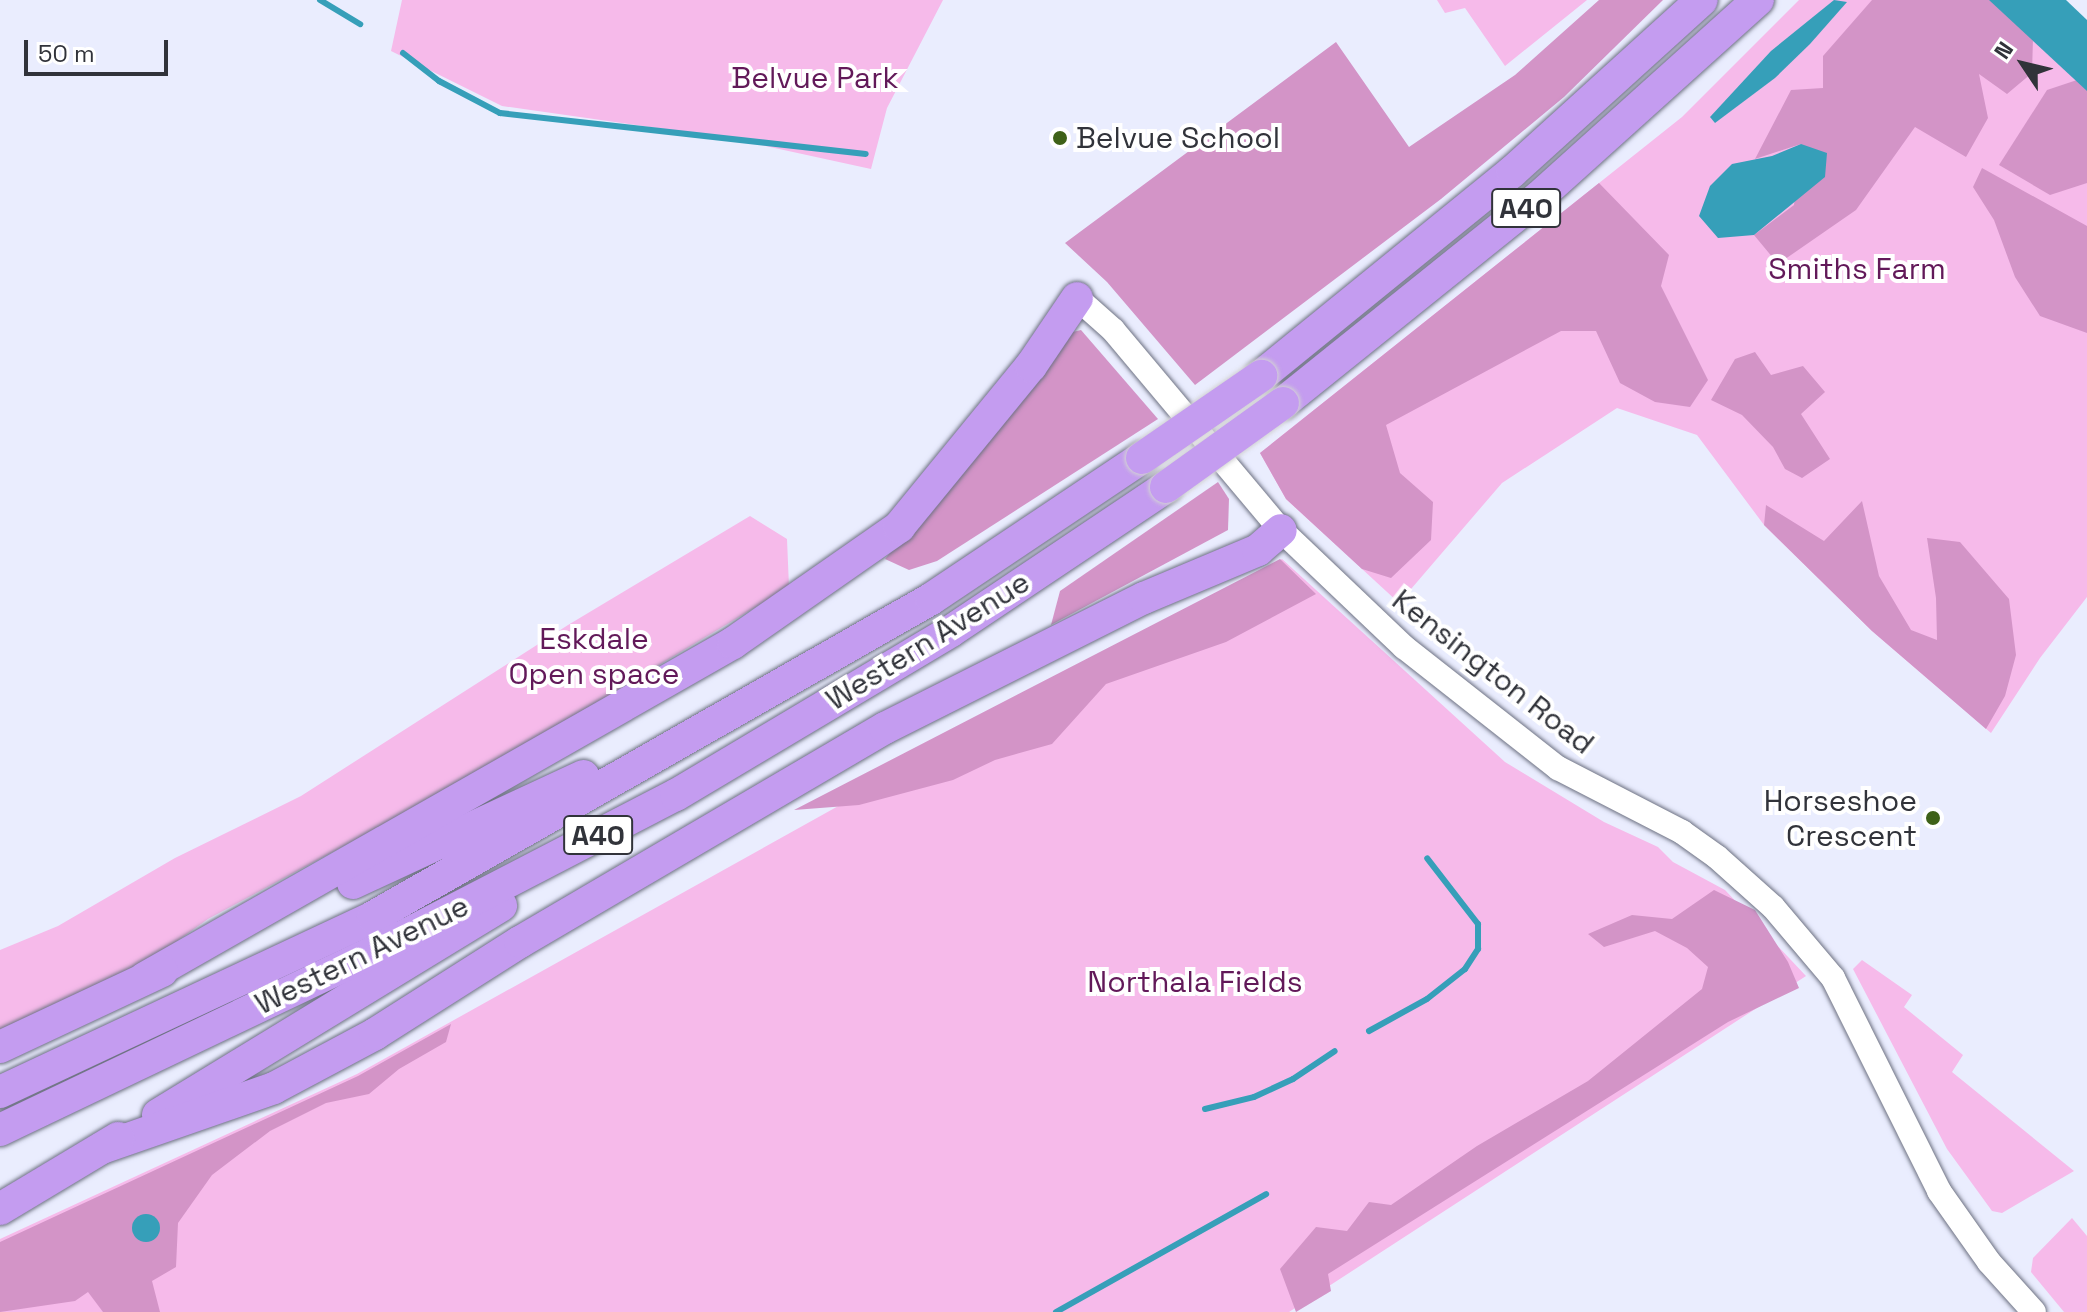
<!DOCTYPE html>
<style>
body{margin:0}
#map{position:relative;width:2087px;height:1312px;overflow:hidden;background:#eaedfe;font-family:"Space Grotesk",sans-serif}
div>[style]{position:absolute}
[style*='--x']{left:calc(var(--x)*1px);top:calc(var(--y)*1px);width:calc(var(--w)*1px);rotate:calc(var(--a)*1deg)}
.green>*{inset:0;background:#f6baea}
.forest>*{inset:0;background:#d394c7}
.water>*{inset:0;background:#369fb9}
.round{border-radius:50%}
.stream>*{height:6px;margin:-3px;padding:0 3px;transform-origin:3px;border-radius:3px;background:#369fb9}
.roads{filter:drop-shadow(0 0 2px #6d7182) drop-shadow(0 0 2px #6d7182)}
.tertiary>*{height:24px;margin:-12px;padding:0 12px;transform-origin:12px;border-radius:12px;background:#fff}
.trunk>*{height:32px;margin:-16px;padding:0 16px;transform-origin:16px;border-radius:16px;background:#c49cf0}
.bridges{filter:drop-shadow(0 0 2px #d2d2d4) drop-shadow(0 0 2px #d2d2d4)}
.trunk-bridge>*{height:32px;margin:-16px;padding:0 16px;transform-origin:16px;border-radius:16px;background:#c49cf0}
.dots>*{width:22px;height:22px;translate:-50% -50%;box-sizing:border-box;border:4px solid #fff;border-radius:50%}
span{translate:-50% -50%;white-space:nowrap;text-align:center;line-height:1.15;-webkit-text-stroke:8px #fff;paint-order:stroke}
.shield-label span{padding:2px 6px;background:#fff;border:2px solid;border-radius:6px;-webkit-text-stroke-width:0}
.shield-label{font-size:28px;color:#31333a;font-weight:700}
.park-label{font-size:30px;color:#621959}
.poi-label{font-size:30px;color:#31333a}
.left{translate:0 -50%;text-align:left}
.right{translate:-100% -50%;text-align:right}
.street-label{font-size:30px;color:#31333a}
.north{position:absolute;left:1983px;top:24px;width:80px;height:80px;-webkit-text-stroke:6px #fff;paint-order:stroke;rotate:305deg;font-size:22px;font-weight:700;line-height:32px;text-align:center;color:#31333a}
.north::after{content:'';display:block;margin:auto;width:28px;height:36px;background:#31333a;clip-path:polygon(50% 0,100% 100%,50% 72%,0 100%)}
.scale{position:absolute;left:24px;top:40px;width:144px;height:36px;box-sizing:border-box;border:4px solid #31333a;border-top:0;padding-left:10px;font-size:24px;line-height:28px;white-space:nowrap;color:#31333a;-webkit-text-stroke:6px #fff;paint-order:stroke}
</style>
<div id="map">
<div class="green">
<div style="clip-path:polygon(402px 0,943px 0,887px 108px,871px 169px,734px 139px,502px 106px,391px 51px)"></div>
<div style="clip-path:polygon(1437px 0,1587px 0,1505px 66px,1465px 8px,1445px 13px)"></div>
<div style="clip-path:polygon(1799px 0,2002px 0,2087px 77px,2087px 597px,2040px 658px,1991px 733px,1872px 631px,1764px 525px,1697px 435px,1617px 408px,1502px 483px,1399px 603px,1286px 499px,1260px 453px,1682px 117px)"></div>
<div style="clip-path:polygon(750px 516px,787px 539px,789px 587px,476px 775px,208px 919px,135px 971px,0 1035px,0 950px,58px 926px,175px 858px,301px 796px,568px 625px)"></div>
<div style="clip-path:polygon(1282px 559px,1505px 762px,1604px 822px,1658px 847px,1673px 862px,1725px 890px,1806px 976px,1289px 1312px,0 1312px,0 1239px,357px 1074px)"></div>
<div style="clip-path:polygon(1862px 960px,1912px 995px,1904px 1007px,1963px 1055px,1952px 1072px,2074px 1171px,2002px 1213px,1992px 1211px,1947px 1149px,1853px 969px)"></div>
<div style="clip-path:polygon(2072px 1218px,2087px 1236px,2087px 1312px,2064px 1312px,2031px 1272px,2033px 1258px)"></div>
</div>
<div class="forest">
<div style="clip-path:polygon(1599px 0,1663px 0,1564px 97px,1441px 199px,1195px 385px,1107px 282px,1065px 243px,1336px 42px,1409px 147px,1515px 75px)"></div>
<div style="clip-path:polygon(1872px 0,1994px 0,2033px 38px,2032px 73px,2007px 94px,1979px 74px,1988px 118px,1966px 157px,1915px 127px,1856px 210px,1778px 264px,1754px 235px,1794px 205px,1801px 144px,1755px 159px,1791px 90px,1823px 88px,1823px 56px)"></div>
<div style="clip-path:polygon(2077px 80px,2087px 87px,2087px 183px,2050px 195px,1999px 165px,2047px 90px)"></div>
<div style="clip-path:polygon(1982px 168px,2087px 226px,2087px 333px,2040px 316px,2015px 277px,1994px 220px,1973px 187px)"></div>
<div style="clip-path:polygon(1599px 183px,1669px 255px,1661px 286px,1708px 380px,1690px 407px,1655px 402px,1620px 383px,1596px 331px,1561px 331px,1386px 425px,1400px 473px,1433px 502px,1431px 540px,1391px 578px,1362px 569px,1286px 499px,1260px 453px)"></div>
<div style="clip-path:polygon(1081px 330px,1158px 419px,937px 561px,909px 570px,885px 559px,1069px 333px)"></div>
<div style="clip-path:polygon(1755px 352px,1771px 375px,1803px 366px,1825px 392px,1801px 414px,1830px 459px,1802px 478px,1785px 469px,1773px 447px,1742px 415px,1711px 400px,1735px 359px)"></div>
<div style="clip-path:polygon(1218px 482px,1229px 499px,1228px 530px,1051px 625px,1060px 591px)"></div>
<div style="clip-path:polygon(1862px 501px,1879px 576px,1911px 630px,1937px 640px,1936px 598px,1927px 538px,1960px 542px,2009px 599px,2016px 655px,2005px 696px,1986px 729px,1872px 631px,1764px 525px,1766px 505px,1824px 541px)"></div>
<div style="clip-path:polygon(1280px 559px,1316px 594px,1226px 642px,1106px 684px,1052px 744px,995px 760px,953px 780px,859px 805px,794px 810px)"></div>
<div style="clip-path:polygon(1714px 890px,1755px 910px,1788px 962px,1799px 988px,1728px 1022px,1328px 1274px,1331px 1291px,1296px 1312px,1280px 1269px,1316px 1227px,1347px 1231px,1369px 1202px,1391px 1205px,1477px 1146px,1588px 1081px,1702px 989px,1708px 967px,1687px 948px,1655px 931px,1604px 947px,1588px 934px,1632px 915px,1672px 919px)"></div>
<div style="clip-path:polygon(451px 1024px,446px 1042px,399px 1069px,369px 1094px,326px 1103px,270px 1131px,212px 1175px,178px 1223px,176px 1267px,152px 1281px,160px 1312px,103px 1312px,88px 1292px,75px 1301px,0 1312px,0 1242px,358px 1076px)"></div>
</div>
<div class="water">
<div style="clip-path:polygon(1834px 0,1847px 2px,1810px 44px,1775px 78px,1715px 123px,1710px 117px,1771px 51px)"></div>
<div style="clip-path:polygon(1989px 0,2066px 0,2087px 20px,2087px 91px)"></div>
<div style="clip-path:polygon(1801px 144px,1827px 153px,1825px 177px,1754px 235px,1718px 238px,1699px 216px,1710px 186px,1732px 164px,1772px 156px)"></div>
<div class="round" style="left:132px;top:1214px;width:28px;height:28px"></div>
</div>
<div class="stream">
<div style="--x:320;--y:0;--w:47;--a:31"></div>
<div style="--x:403;--y:53;--w:46;--a:37.9"></div>
<div style="--x:439;--y:81;--w:69;--a:27.7"></div>
<div style="--x:500;--y:113;--w:368;--a:6.4"></div>
<div style="--x:1369;--y:1031;--w:66;--a:-28.9"></div>
<div style="--x:1427;--y:999;--w:48;--a:-38.3"></div>
<div style="--x:1465;--y:969;--w:24;--a:-57"></div>
<div style="--x:1478;--y:949;--w:25;--a:-90"></div>
<div style="--x:1478;--y:924;--w:83;--a:-127.7"></div>
<div style="--x:1205;--y:1109;--w:50;--a:-13.8"></div>
<div style="--x:1254;--y:1097;--w:43;--a:-24.8"></div>
<div style="--x:1293;--y:1079;--w:50;--a:-33.7"></div>
<div style="--x:1056;--y:1312;--w:241;--a:-29.3"></div>
</div>
<div class="roads">
<div class="tertiary">
<div style="--x:1077;--y:298;--w:48;--a:41.6"></div>
<div style="--x:1113;--y:330;--w:261;--a:50"></div>
<div style="--x:1281;--y:530;--w:170;--a:43.6"></div>
<div style="--x:1404;--y:647;--w:196;--a:38.2"></div>
<div style="--x:1558;--y:768;--w:140;--a:27.3"></div>
<div style="--x:1682;--y:832;--w:43;--a:35.5"></div>
<div style="--x:1717;--y:857;--w:75;--a:41.8"></div>
<div style="--x:1773;--y:907;--w:93;--a:49.8"></div>
<div style="--x:1833;--y:978;--w:238;--a:63.5"></div>
<div style="--x:1939;--y:1191;--w:87;--a:54.8"></div>
<div style="--x:1989;--y:1262;--w:67;--a:48"></div>
</div>
<div class="trunk">
<div style="--x:1261;--y:376;--w:323;--a:-39.1"></div>
<div style="--x:1512;--y:172;--w:256;--a:-42.2"></div>
<div style="--x:1283;--y:403;--w:327;--a:-38.8"></div>
<div style="--x:1538;--y:198;--w:296;--a:-42"></div>
<div style="--x:353;--y:883;--w:254;--a:-24.9"></div>
<div style="--x:145;--y:978;--w:677;--a:-29.67"></div>
<div style="--x:733;--y:643;--w:203;--a:-34.9"></div>
<div style="--x:899;--y:527;--w:208;--a:-50.7"></div>
<div style="--x:1031;--y:366;--w:82;--a:-55.9"></div>
<div style="--x:0;--y:1047;--w:179;--a:-25.1"></div>
<div style="--x:0;--y:1092;--w:412;--a:-25.1"></div>
<div style="--x:373;--y:917;--w:642;--a:-29.68"></div>
<div style="--x:931;--y:599;--w:254;--a:-33.8"></div>
<div style="--x:158;--y:1115;--w:402;--a:-31.4"></div>
<div style="--x:0;--y:1130;--w:400;--a:-25.5"></div>
<div style="--x:361;--y:958;--w:355;--a:-27.4"></div>
<div style="--x:676;--y:795;--w:320;--a:-30.8"></div>
<div style="--x:951;--y:631;--w:259;--a:-33.8"></div>
<div style="--x:102;--y:1148;--w:182;--a:-19.2"></div>
<div style="--x:274;--y:1088;--w:115;--a:-28.1"></div>
<div style="--x:375;--y:1034;--w:172;--a:-32.4"></div>
<div style="--x:520;--y:942;--w:423;--a:-30.4"></div>
<div style="--x:885;--y:728;--w:290;--a:-26.7"></div>
<div style="--x:1144;--y:598;--w:124;--a:-22.8"></div>
<div style="--x:1258;--y:550;--w:30;--a:-41"></div>
<div style="--x:0;--y:1209;--w:138;--a:-31"></div>
</div>
</div>
<div class="bridges">
<div class="trunk-bridge">
<div style="--x:1142;--y:458;--w:145;--a:-34.6"></div>
<div style="--x:1166;--y:487;--w:144;--a:-35.7"></div>
</div>
</div>
<div class="dots">
<div style="left:1060px;top:138px;background:#3e6118"></div>
<div style="left:1933px;top:818px;background:#3e6118"></div>
</div>
<div class="shield-label">
<span style="left:1526px;top:208px">A40</span>
<span style="left:598px;top:835px">A40</span>
</div>
<div class="park-label">
<span style="left:815px;top:78px">Belvue Park</span>
<span style="left:1857px;top:269px">Smiths Farm</span>
<span style="left:594px;top:656px">Eskdale<br>Open space</span>
<span style="left:1195px;top:982px">Northala Fields</span>
</div>
<div class="poi-label">
<span class="left" style="left:1076px;top:138px">Belvue School</span>
<span class="right" style="left:1917px;top:818px">Horseshoe<br>Crescent</span>
</div>
<div class="street-label">
<span style="left:928px;top:641px;rotate:-32deg">Western Avenue</span>
<span style="left:1493px;top:672px;rotate:38deg">Kensington Road</span>
<span style="left:362px;top:955px;rotate:-26deg">Western Avenue</span>
</div>
<div class="north">N</div>
<div class="scale">50 m</div>
</div>
